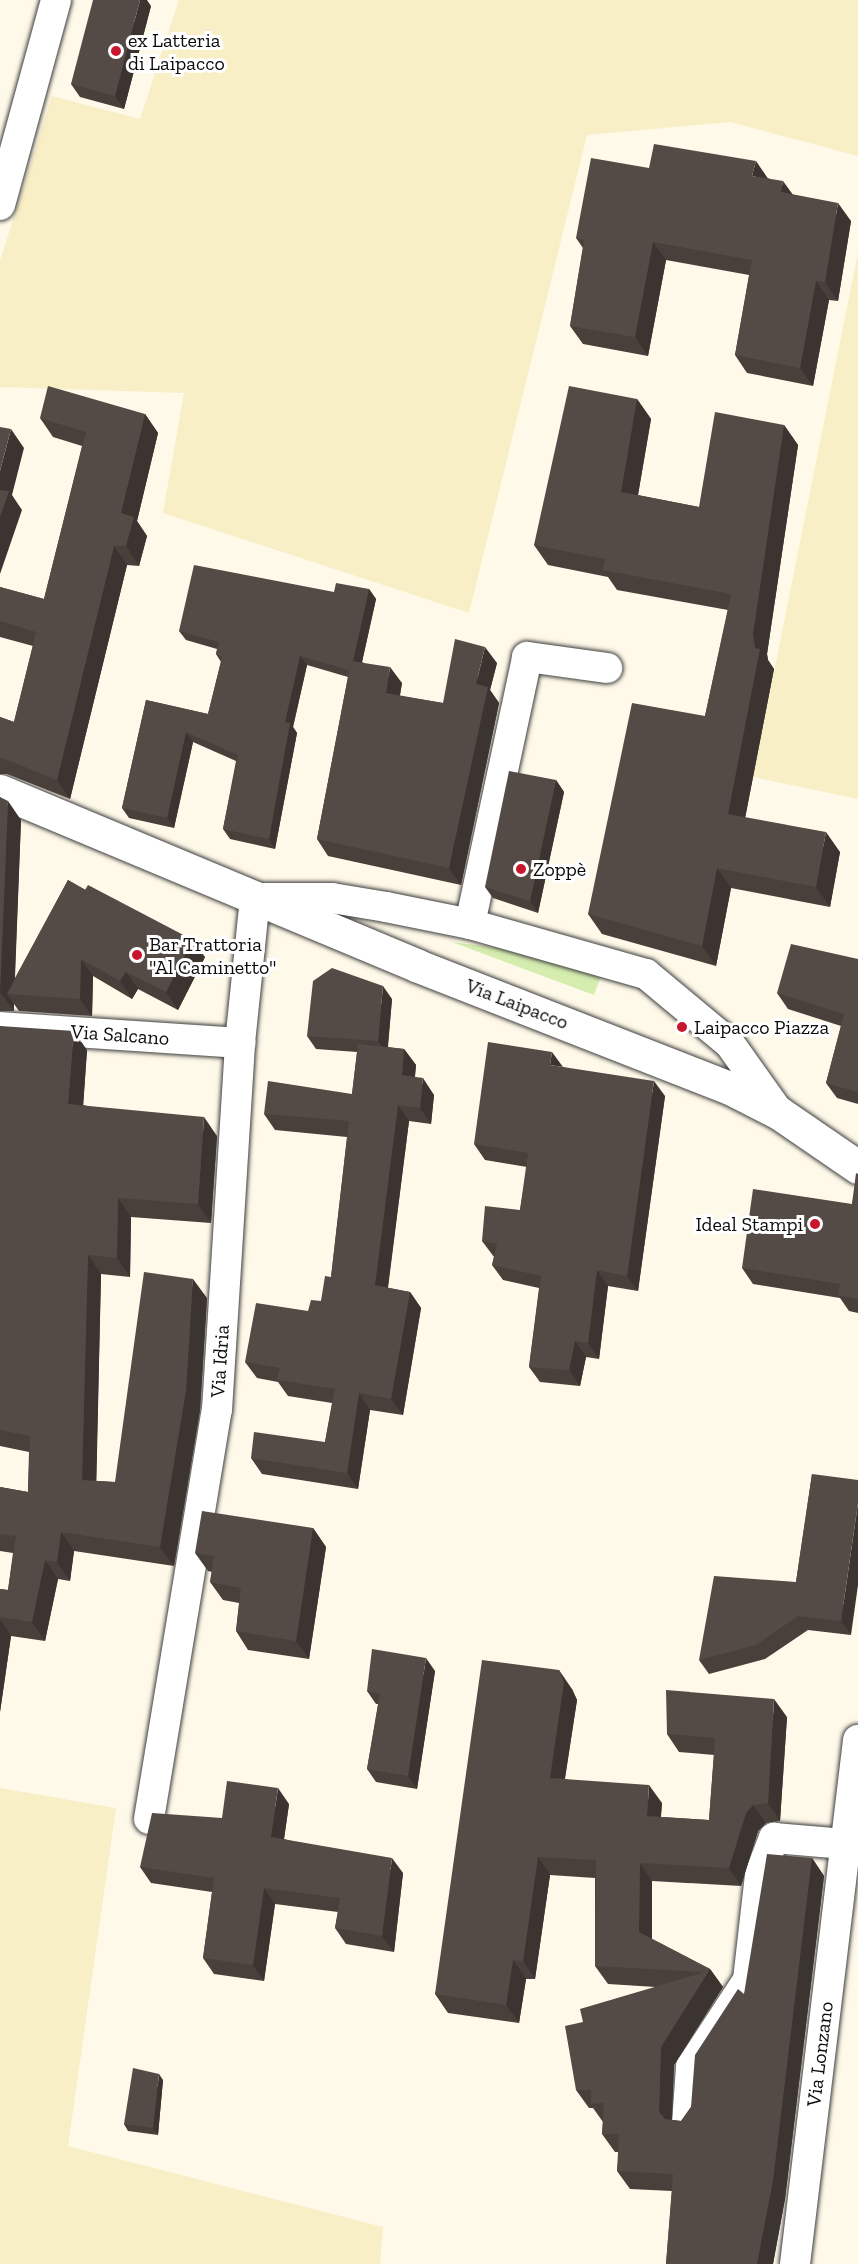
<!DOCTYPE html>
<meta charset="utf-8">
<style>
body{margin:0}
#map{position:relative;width:858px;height:2264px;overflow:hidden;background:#fff9e9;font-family:"Zilla Slab",serif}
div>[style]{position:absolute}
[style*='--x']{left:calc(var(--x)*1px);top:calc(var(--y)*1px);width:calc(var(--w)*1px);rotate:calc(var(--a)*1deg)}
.farmland>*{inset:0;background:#f8efc6}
.green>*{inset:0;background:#d5edaf}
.roads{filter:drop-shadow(0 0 2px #3e3e3e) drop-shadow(0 0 2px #3e3e3e)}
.minor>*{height:30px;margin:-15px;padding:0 15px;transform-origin:15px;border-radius:15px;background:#fff}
.tertiary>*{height:33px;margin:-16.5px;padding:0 16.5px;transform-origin:16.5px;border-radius:16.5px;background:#fff}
.wall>*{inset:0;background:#49403c}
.shaded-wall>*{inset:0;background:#3c3431}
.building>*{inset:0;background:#554b46}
.dots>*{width:16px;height:16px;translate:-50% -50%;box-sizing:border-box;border:3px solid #fff;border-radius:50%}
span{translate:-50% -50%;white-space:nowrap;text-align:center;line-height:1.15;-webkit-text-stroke:6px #fff;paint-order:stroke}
.poi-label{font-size:20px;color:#0b0b0b}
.left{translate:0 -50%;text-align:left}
.right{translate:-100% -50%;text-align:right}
.street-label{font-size:20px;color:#0b0b0b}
</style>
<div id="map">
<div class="farmland">
<div style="clip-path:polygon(179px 0,858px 0,858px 156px,730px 122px,587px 135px,469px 613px,163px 513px,184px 393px,0 387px,0 261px,52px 96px,140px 119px)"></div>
<div style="clip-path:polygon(858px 253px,858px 799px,753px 777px)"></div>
<div style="clip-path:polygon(0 1788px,116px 1808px,68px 2146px,383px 2227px,380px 2264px,0 2264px)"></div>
</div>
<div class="green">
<div style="clip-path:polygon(452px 942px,505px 949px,601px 976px,594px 995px)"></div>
</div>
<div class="roads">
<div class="minor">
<div style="--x:0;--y:205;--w:213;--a:-74.7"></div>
<div style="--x:470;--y:924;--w:273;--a:-77.9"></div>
<div style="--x:527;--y:657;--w:81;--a:7.8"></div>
<div style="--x:0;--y:1027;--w:241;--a:3.8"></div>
<div style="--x:149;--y:1819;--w:415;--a:-80.6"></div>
<div style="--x:217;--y:1410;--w:368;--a:-86.4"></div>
<div style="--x:240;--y:1043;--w:146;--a:-84.1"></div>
<div style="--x:255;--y:898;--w:77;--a:0"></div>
<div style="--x:332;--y:898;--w:55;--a:9.5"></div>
<div style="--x:386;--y:907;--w:86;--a:11.4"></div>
<div style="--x:470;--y:924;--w:183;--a:15.9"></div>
<div style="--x:646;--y:974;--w:109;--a:39.8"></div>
<div style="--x:730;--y:1044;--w:85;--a:54.6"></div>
<div style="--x:687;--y:2123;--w:56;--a:-85.9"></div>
<div style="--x:691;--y:2067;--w:104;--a:-56.8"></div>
<div style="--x:748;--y:1980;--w:107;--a:-83.5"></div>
<div style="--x:760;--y:1874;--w:39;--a:-69"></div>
<div style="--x:774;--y:1838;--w:71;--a:4.8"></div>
<div style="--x:795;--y:2264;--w:528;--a:-83.14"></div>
</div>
<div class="tertiary">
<div style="--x:0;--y:791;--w:453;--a:22.7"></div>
<div style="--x:418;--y:966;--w:335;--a:21.4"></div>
<div style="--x:730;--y:1088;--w:55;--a:27"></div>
<div style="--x:779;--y:1113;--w:96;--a:34.4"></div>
</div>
</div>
<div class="wall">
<div style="clip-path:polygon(151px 6px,124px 109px,80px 97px,71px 84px)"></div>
<div style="clip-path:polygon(649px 168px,768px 178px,793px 195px,851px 221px,838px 301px,829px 300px,813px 386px,747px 373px,735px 355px,749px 275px,666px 260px,648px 356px,583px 344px,570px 326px,583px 248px,576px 238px)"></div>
<div style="clip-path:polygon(637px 399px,651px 419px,638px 495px,699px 507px,784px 425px,798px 445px,767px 654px,768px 660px,774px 669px,745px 818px,840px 852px,830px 907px,731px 888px,716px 966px,602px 934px,588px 914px,705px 716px,728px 610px,617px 590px,608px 577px,548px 565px,534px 545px)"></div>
<div style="clip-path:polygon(145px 414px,158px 433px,137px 521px,147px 536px,139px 566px,127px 565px,70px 799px,7px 774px,0 774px,0 717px,14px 722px,33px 646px,0 637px,0 587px,44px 599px,82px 446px,53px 437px,40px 418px)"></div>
<div style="clip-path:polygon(369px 589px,376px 599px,362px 662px,402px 683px,400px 696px,443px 703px,497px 663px,490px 690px,499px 703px,461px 885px,328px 856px,317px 839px,348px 677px,307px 665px,293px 727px,297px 733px,275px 849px,230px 839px,223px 829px,236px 761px,193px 742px,174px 828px,129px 818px,122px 808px,146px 700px,208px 714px,221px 662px,216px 654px,217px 649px,186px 640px,179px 631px,334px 592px)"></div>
<div style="clip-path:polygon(556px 780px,564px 792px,538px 913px,493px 898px,485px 887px)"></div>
<div style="clip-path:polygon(0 797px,21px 820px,15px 978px,68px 880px,205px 957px,178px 1010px,138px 989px,132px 999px,93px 976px,92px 1016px,19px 1011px,14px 1004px,14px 1011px,0 1011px)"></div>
<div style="clip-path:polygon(858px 959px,858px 1104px,837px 1098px,826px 1083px,841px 1026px,788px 1009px,777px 993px)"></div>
<div style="clip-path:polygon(392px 999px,388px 1047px,404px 1049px,416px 1065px,415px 1077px,434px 1095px,431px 1124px,409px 1121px,388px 1288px,410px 1292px,421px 1308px,403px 1415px,370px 1410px,358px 1489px,262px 1474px,251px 1458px,325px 1442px,332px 1403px,288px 1396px,278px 1382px,257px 1378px,245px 1362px,321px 1301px,331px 1277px,347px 1137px,275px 1130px,264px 1114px,352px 1094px,357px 1052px,316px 1049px,307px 1036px)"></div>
<div style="clip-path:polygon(0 1026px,87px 1050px,83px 1105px,217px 1136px,211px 1223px,131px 1217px,130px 1277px,101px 1274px,96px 1481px,115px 1482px,207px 1298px,200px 1410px,174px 1566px,74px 1551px,70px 1581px,58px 1579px,45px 1641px,11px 1636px,0 1712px,0 1589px,8px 1590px,13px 1553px,0 1551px,0 1487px,28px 1492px,29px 1452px,0 1446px)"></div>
<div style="clip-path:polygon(563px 1067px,665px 1096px,638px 1291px,608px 1286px,599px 1359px,586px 1357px,580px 1386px,540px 1382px,529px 1367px,539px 1288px,503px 1280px,492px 1265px,494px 1257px,482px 1241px,520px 1210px,527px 1167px,485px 1160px,474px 1144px)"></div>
<div style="clip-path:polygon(858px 1174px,858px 1313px,849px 1311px,840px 1298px,753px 1284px,742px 1268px,852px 1204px)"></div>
<div style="clip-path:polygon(812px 1474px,851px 1635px,808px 1630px,765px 1659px,709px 1674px,699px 1660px,796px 1582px)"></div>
<div style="clip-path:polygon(313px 1528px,326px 1547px,309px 1659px,248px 1650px,236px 1631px,239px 1603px,223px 1600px,210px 1582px,212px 1572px,208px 1571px,195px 1553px)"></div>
<div style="clip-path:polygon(435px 1671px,417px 1789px,376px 1782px,367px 1769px,378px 1704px,376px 1704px,367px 1691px)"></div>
<div style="clip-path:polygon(572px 1689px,577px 1700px,565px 1779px,662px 1803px,661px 1817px,709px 1820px,714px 1755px,679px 1752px,667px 1734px,787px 1717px,780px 1821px,766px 1823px,758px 1831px,741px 1886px,652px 1881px,652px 1939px,710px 1969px,723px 1987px,674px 2065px,672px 2120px,681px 2121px,691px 2107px,744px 1994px,812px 1858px,824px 1876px,785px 2199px,773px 2264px,666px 2264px,672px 2191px,630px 2189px,617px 2171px,619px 2152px,615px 2152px,602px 2134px,603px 2122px,593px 2108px,589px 2108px,576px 2090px,583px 2022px,656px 1987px,608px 1984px,595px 1966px,595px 1878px,550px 1875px,535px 1979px,526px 1979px,519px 2023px,448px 2013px,435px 1994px)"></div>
<div style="clip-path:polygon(289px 1804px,284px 1839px,403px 1873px,394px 1952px,346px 1944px,335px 1928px,338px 1912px,275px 1904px,264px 1981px,214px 1974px,203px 1958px,212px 1892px,151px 1883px,140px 1867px,222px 1818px)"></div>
<div style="clip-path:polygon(163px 2080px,158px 2135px,128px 2131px,124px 2124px)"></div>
</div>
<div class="shaded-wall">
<div style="clip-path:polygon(140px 0,147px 0,151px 6px,124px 109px,115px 96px)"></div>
<div style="clip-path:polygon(756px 161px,769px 180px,752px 176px)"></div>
<div style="clip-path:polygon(783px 181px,796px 199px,781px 192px)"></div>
<div style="clip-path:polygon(838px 203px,851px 221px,838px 301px,825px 282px)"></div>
<div style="clip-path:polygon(653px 242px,666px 260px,648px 356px,635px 337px)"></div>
<div style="clip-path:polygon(816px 281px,829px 300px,813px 386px,800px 368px)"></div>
<div style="clip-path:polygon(637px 399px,651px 419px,635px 512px,621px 492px)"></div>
<div style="clip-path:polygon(145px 414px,158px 433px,137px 521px,147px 536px,139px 566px,126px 546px,121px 513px)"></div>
<div style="clip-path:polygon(784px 425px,798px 445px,767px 654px,768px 660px,774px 669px,742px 834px,728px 814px,755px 648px,753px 634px)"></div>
<div style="clip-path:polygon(11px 429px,24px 448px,12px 495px,22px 510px,0 574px,0 471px)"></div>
<div style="clip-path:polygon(114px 546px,127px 565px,70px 799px,57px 780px)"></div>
<div style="clip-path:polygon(369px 589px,376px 599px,358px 680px,351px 670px)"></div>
<div style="clip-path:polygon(485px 647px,497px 663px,490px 690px,499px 703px,461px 885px,449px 868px,476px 684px)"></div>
<div style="clip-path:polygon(300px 656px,307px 665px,293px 727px,297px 733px,275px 849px,269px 839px,285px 722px)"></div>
<div style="clip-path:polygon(390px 667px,402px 683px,397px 710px,386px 693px)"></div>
<div style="clip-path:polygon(186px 732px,193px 742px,174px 828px,167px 818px)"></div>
<div style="clip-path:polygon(556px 780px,564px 792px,538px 913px,530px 901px)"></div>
<div style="clip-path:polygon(8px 801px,21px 820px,14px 994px,7px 994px,14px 1004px,14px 1011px,0 992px)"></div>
<div style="clip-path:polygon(826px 832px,840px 852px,830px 907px,816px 887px)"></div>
<div style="clip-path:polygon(717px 868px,731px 888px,716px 966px,702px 946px)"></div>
<div style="clip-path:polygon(193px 940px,205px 957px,178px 1010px,166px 992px)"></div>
<div style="clip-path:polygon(81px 959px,93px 976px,92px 1016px,80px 999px)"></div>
<div style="clip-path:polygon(126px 972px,138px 989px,132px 999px,120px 981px)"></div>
<div style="clip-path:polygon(383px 986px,392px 999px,387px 1054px,378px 1041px)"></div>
<div style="clip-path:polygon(74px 1031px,87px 1050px,82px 1123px,68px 1104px)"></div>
<div style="clip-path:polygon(404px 1049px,416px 1065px,413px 1092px,402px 1075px)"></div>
<div style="clip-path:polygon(552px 1052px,563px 1067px,550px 1065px)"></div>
<div style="clip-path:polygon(423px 1078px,434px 1095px,431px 1124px,420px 1108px)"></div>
<div style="clip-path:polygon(654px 1081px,665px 1096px,638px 1291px,627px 1276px)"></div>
<div style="clip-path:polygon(398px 1105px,409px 1121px,386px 1301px,375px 1285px)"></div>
<div style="clip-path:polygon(204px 1117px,217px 1136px,211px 1223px,198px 1204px)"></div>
<div style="clip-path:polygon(118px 1198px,131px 1217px,130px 1277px,117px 1258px)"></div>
<div style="clip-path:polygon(88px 1255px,101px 1274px,96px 1499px,82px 1480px)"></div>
<div style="clip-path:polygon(597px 1270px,608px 1286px,599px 1359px,588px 1343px)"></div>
<div style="clip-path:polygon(193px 1279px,207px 1298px,200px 1410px,174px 1566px,160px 1547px)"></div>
<div style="clip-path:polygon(410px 1292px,421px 1308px,403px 1415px,391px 1399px)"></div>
<div style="clip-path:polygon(575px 1341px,586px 1357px,580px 1386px,569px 1370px)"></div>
<div style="clip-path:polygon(359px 1393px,370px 1410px,358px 1489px,347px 1473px)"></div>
<div style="clip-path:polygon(858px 1503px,858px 1585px,851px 1635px,841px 1621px)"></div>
<div style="clip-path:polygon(313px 1528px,326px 1547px,309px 1659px,296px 1641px)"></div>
<div style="clip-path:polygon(61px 1532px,74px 1551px,70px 1581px,57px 1562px)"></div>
<div style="clip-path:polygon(45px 1560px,58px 1579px,45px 1641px,32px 1622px)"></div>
<div style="clip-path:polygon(0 1619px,11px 1636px,0 1712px)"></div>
<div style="clip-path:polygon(426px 1658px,435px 1671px,417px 1789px,408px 1776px)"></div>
<div style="clip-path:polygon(559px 1670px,572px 1689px,577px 1700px,562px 1796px,550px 1778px)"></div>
<div style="clip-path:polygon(774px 1699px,787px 1717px,780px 1821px,768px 1803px)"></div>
<div style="clip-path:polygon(649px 1785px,662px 1803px,659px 1834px,647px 1816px)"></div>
<div style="clip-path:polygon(278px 1788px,289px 1804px,282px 1853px,271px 1837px)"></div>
<div style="clip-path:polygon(753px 1805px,766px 1823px,758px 1831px,741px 1886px,729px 1868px,746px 1813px)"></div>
<div style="clip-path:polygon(538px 1857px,550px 1875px,535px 1979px,523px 1961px)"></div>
<div style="clip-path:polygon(392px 1858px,403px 1873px,394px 1952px,382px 1936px)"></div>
<div style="clip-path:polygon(812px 1858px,824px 1876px,785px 2199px,773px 2264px,757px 2264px)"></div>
<div style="clip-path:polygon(640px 1863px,652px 1881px,652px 1950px,639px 1932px)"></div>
<div style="clip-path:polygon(264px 1888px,275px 1904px,264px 1981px,253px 1965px)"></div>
<div style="clip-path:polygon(513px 1960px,526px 1979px,519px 2023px,506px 2005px)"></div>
<div style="clip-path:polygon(710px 1969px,723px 1987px,674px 2065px,671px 2130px,659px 2112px,661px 2047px)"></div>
<div style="clip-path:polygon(159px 2074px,163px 2080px,158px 2135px,153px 2128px)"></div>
</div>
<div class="building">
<div style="clip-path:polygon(93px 0,140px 0,115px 96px,71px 84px)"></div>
<div style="clip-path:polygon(654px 144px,756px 161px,752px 176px,783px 181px,781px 192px,838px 203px,825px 282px,816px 281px,800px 368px,735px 355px,752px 260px,653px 242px,635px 337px,570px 326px,584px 240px,576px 238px,591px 158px,649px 168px)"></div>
<div style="clip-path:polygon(48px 386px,145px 414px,121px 513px,134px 517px,126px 546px,114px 546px,57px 780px,0 757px,0 717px,14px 722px,36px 632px,0 621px,0 587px,44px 599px,86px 432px,40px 418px)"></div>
<div style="clip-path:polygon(569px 386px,637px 399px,621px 492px,699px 507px,715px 412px,784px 425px,753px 634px,755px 648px,760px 649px,728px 814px,826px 832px,816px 887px,717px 868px,702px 946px,588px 914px,632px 703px,705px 716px,731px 594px,603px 570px,605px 559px,534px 545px)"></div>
<div style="clip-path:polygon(0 427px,11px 429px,0 471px)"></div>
<div style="clip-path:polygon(0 490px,9px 491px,0 517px)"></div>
<div style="clip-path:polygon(194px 565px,334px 592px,336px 583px,369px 589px,353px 661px,351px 661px,349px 670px,300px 656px,285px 722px,290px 723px,269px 839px,223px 829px,238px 755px,186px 732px,167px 818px,122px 808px,146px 700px,208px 714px,222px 657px,216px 654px,219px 642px,179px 631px)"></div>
<div style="clip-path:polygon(455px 639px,485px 647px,476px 684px,488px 687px,449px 868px,317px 839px,351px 661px,390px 667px,386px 693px,443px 703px)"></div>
<div style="clip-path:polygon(509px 771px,556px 780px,530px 901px,485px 887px)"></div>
<div style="clip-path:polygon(0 797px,8px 801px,0 992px)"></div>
<div style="clip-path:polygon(68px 880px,85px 890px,88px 885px,193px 940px,166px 992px,126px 972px,120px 981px,81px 959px,80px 999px,7px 994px)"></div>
<div style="clip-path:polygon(791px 944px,858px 959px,858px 1092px,826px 1083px,844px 1014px,777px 993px)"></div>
<div style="clip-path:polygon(332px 968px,383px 986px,378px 1041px,307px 1036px,313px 981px)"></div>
<div style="clip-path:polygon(0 1026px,74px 1031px,68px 1104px,204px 1117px,198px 1204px,118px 1198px,117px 1258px,88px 1255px,82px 1480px,115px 1482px,144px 1272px,193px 1279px,186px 1391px,160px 1547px,61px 1532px,57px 1562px,45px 1560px,32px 1622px,0 1617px,0 1589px,8px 1590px,16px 1536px,0 1534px,0 1487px,28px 1492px,30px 1436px,0 1430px)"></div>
<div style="clip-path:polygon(488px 1042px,552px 1052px,550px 1065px,654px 1081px,627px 1276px,597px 1270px,588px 1343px,575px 1341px,569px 1370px,529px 1367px,541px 1276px,492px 1265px,497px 1244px,482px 1241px,485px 1206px,520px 1210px,528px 1153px,474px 1144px)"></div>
<div style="clip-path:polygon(358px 1044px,404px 1049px,402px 1075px,423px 1078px,420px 1108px,398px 1105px,375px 1285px,410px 1292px,391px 1399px,359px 1393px,347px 1473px,251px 1458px,254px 1432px,325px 1442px,335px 1389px,277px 1380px,280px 1368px,245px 1362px,256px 1303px,308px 1311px,311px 1300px,321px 1301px,325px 1276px,331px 1277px,349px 1121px,264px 1114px,268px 1081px,352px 1094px)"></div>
<div style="clip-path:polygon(856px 1173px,858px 1174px,858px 1299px,838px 1295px,840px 1284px,742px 1268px,753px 1189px,852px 1204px)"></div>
<div style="clip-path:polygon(812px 1474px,858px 1480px,858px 1503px,841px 1621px,798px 1616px,756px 1645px,699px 1660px,714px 1576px,796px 1582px)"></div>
<div style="clip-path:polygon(202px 1511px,313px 1528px,296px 1641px,236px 1631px,241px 1588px,210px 1582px,214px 1556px,195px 1553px)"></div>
<div style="clip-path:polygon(372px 1649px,426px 1658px,408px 1776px,367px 1769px,380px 1694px,367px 1691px)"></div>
<div style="clip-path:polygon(482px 1660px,559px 1670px,564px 1682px,550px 1778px,649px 1785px,647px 1816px,709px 1820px,715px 1738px,667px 1734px,666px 1690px,774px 1699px,768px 1803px,753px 1805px,746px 1813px,729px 1868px,640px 1863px,639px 1932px,710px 1969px,661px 2047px,659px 2112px,665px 2119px,681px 2121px,691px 2107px,695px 2055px,738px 1989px,744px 1994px,767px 1854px,812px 1858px,773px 2181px,757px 2264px,666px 2264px,673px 2174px,617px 2171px,619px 2134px,602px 2134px,604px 2103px,591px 2104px,591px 2090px,576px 2090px,565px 2026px,583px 2022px,580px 2009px,705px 1972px,595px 1966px,596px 1860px,538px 1857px,523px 1961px,513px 1960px,506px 2005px,435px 1994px)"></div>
<div style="clip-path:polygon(227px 1781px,278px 1788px,271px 1837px,392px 1858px,382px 1936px,335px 1928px,340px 1898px,264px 1888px,253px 1965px,203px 1958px,214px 1878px,140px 1867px,152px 1813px,222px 1818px)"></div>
<div style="clip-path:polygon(133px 2068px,159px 2074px,153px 2128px,124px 2124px)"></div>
</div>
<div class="dots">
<div style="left:116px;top:51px;background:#c8162e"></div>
<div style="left:521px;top:869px;background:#c8162e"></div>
<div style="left:137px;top:955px;background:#c8162e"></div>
<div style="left:682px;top:1027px;background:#c8162e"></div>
<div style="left:815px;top:1224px;background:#c8162e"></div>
</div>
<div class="poi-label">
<span class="left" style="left:128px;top:52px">ex Latteria<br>di Laipacco</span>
<span class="left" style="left:533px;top:869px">Zoppè</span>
<span class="left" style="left:149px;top:956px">Bar Trattoria<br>"Al Caminetto"</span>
<span class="left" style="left:694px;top:1027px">Laipacco Piazza</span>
<span class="right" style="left:803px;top:1224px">Ideal Stampi</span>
</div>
<div class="street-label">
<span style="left:517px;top:1004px;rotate:21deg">Via Laipacco</span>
<span style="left:120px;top:1035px;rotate:4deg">Via Salcano</span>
<span style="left:220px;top:1361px;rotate:-86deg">Via Idria</span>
<span style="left:820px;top:2054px;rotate:-83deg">Via Lonzano</span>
</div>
</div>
